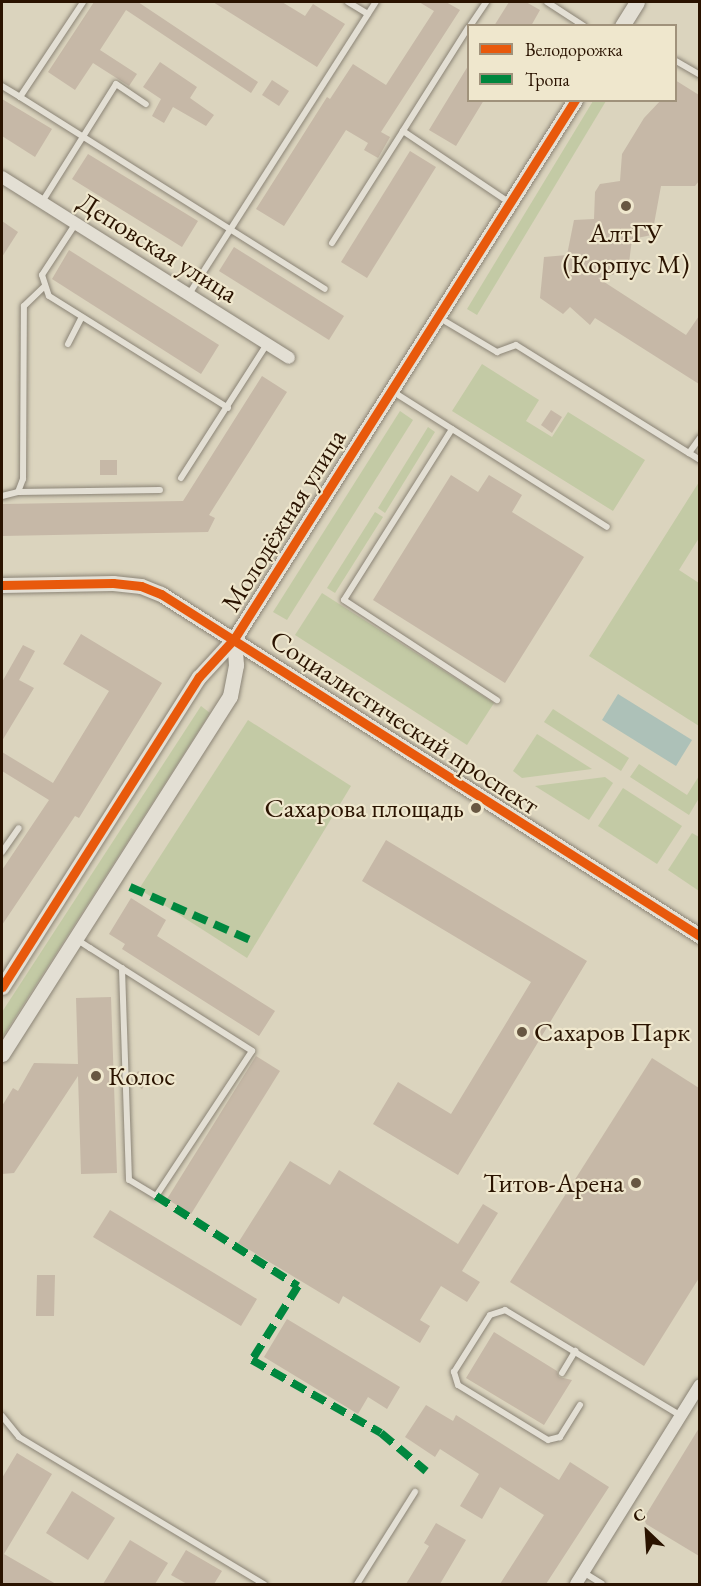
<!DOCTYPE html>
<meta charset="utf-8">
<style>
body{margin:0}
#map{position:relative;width:701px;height:1586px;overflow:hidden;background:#dbd4be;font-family:"EB Garamond",serif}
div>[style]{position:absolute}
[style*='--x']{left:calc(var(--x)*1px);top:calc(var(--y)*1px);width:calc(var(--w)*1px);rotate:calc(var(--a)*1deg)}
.green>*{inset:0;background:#c3caa5}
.water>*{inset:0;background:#adc1b8}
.building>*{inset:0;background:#c6b8a7}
.roads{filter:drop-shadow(0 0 2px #8b8476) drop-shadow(0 0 2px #8b8476)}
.service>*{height:6px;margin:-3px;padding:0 3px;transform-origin:3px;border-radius:3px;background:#e3dfd4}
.minor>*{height:12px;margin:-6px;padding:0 6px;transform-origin:6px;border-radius:6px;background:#e3dfd4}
.tertiary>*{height:15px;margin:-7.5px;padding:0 7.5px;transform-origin:7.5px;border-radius:7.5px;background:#e3dfd4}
.quiet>*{height:8px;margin-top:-4px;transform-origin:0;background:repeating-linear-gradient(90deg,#00873e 0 15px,transparent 0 23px)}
.cycleway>*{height:9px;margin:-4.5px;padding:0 4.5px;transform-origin:4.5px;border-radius:4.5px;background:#e8590c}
.dots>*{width:16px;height:16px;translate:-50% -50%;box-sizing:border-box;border:3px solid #efe7cd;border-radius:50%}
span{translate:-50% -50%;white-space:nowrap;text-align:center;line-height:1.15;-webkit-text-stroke:4.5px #efe7cd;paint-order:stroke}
.poi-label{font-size:27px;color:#2a1300}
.right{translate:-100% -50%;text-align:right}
.left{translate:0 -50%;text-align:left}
.street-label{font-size:27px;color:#2a1300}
.frame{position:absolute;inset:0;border:3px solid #2a1300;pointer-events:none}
.legend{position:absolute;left:467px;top:24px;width:210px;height:78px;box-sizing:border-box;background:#efe7cd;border:2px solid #a0927b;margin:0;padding:8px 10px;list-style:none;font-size:18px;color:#2a1300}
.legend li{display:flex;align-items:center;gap:12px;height:30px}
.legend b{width:30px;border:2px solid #a0927b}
.north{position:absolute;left:617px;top:1502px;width:60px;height:60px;-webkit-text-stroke:4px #efe7cd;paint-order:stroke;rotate:335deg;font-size:16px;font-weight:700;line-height:24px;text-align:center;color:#2a1300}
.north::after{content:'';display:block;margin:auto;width:21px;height:27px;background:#2a1300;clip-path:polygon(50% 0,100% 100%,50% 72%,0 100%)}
</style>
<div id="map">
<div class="green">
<div style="clip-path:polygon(593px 101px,606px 101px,477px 315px,467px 309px)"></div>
<div style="clip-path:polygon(482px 364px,539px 400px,526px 421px,552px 437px,568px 412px,645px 460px,613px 511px,452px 411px)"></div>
<div style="clip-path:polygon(400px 411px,413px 420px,287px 620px,273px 612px)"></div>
<div style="clip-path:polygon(428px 427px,435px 432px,385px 513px,378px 508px)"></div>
<div style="clip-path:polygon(699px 482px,699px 538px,679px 570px,699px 583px,699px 726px,589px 656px)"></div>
<div style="clip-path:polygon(375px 512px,383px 517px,335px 593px,327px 588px)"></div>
<div style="clip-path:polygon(322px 593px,494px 703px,467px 745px,295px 635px)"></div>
<div style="clip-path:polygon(201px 706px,210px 713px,2px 1038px,2px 1012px)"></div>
<div style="clip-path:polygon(553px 709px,629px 758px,621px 771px,544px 722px)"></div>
<div style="clip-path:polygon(248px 720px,351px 786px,247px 958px,139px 889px)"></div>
<div style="clip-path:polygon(537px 734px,592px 769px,522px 778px,513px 771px)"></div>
<div style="clip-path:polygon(639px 764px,687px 795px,699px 776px,699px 798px,689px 815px,630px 777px)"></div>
<div style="clip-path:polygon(605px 777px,613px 783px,589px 820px,535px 786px)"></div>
<div style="clip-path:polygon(623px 788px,682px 826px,657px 864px,598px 826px)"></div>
<div style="clip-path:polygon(692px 833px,699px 837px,699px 891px,668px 870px)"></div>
</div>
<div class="water">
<div style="clip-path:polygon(618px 694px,692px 740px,676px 766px,602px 720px)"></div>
</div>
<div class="building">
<div style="clip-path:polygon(94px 2px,138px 2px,258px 82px,251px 93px,126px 10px,100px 50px,137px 74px,129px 86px,93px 63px,75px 90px,48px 72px)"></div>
<div style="clip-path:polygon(213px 2px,282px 2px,305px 16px,313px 4px,345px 24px,317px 67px)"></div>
<div style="clip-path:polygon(419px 2px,446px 2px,460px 10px,381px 132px,390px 137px,378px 158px,364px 150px,368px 143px,346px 130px,284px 226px,256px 209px,327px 97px,330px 99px,353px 64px,386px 85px,434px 11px)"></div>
<div style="clip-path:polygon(509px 2px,526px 2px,540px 10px,531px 26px,494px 26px)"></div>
<div style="clip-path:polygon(160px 62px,197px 87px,190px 98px,214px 115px,206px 126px,173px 107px,164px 123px,152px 116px,161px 99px,143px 87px)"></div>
<div style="clip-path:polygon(468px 66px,468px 100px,484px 100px,456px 146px,429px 130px)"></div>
<div style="clip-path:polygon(272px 80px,289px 91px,279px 106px,262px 95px)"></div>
<div style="clip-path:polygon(675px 80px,699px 95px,699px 181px,695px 186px,661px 186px,652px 235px,632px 239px,628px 271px,598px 278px,686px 335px,699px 316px,699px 384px,595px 318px,590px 325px,570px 307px,563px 314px,540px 298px,544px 257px,567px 255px,574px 220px,594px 219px,595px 192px,600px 184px,620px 181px,622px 154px,644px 118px,661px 100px,675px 100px)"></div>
<div style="clip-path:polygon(2px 99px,52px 129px,35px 157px,2px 136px)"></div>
<div style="clip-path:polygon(410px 151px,436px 167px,367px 278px,341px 262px)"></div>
<div style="clip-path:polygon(88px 154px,198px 221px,182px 247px,72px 179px)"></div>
<div style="clip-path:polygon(2px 221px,18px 232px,2px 257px)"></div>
<div style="clip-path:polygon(234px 247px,344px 316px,329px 340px,219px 271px)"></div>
<div style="clip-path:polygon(69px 250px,219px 345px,201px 374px,52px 279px)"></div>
<div style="clip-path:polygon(262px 376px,287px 392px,209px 515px,215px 518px,208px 532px,2px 536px,2px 504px,183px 501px)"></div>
<div style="clip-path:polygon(551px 410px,562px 417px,552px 433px,541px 425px)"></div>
<div style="clip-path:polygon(100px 460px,117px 460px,117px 475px,100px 475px)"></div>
<div style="clip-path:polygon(451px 475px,478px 492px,489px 475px,522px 495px,512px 512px,584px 557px,505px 683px,373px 600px)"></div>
<div style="clip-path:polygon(81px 634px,162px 683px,79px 818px,75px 816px,2px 925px,2px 870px,49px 800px,2px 771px,2px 752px,53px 783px,109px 691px,63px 664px)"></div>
<div style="clip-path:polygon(23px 645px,35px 651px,19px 680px,34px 688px,2px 741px,2px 682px)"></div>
<div style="clip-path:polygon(386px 840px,587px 961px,458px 1175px,373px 1124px,398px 1082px,451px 1114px,531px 982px,362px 881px)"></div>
<div style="clip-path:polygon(131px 898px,166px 920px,157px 936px,275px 1011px,259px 1036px,122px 949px,125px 944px,109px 934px)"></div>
<div style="clip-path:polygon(111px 997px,117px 1173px,81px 1174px,78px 1076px,14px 1173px,2px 1174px,2px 1106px,13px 1088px,18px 1091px,34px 1063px,78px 1064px,76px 998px)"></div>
<div style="clip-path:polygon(256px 1056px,280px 1071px,191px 1214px,167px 1199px)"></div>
<div style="clip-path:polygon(652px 1058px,699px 1088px,699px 1278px,644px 1366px,510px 1282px)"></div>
<div style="clip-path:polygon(138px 1071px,149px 1078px,142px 1089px,131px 1082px)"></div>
<div style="clip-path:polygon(290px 1161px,330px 1185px,339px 1170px,458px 1244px,483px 1204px,498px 1213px,462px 1271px,480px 1282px,467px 1302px,441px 1286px,420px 1320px,430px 1326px,420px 1343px,343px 1296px,339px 1304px,238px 1243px)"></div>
<div style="clip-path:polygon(110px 1210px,257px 1299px,241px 1326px,93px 1237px)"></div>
<div style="clip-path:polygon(37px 1275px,55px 1275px,54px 1316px,36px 1316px)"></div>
<div style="clip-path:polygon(287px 1319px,400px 1387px,387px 1409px,368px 1397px,358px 1414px,264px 1357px)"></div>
<div style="clip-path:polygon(494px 1332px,557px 1371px,559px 1377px,572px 1380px,544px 1425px,466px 1378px)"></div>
<div style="clip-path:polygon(426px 1405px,453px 1421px,456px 1415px,559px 1480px,570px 1462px,609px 1487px,546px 1584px,500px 1584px,544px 1515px,500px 1487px,482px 1519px,460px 1506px,479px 1474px,440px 1449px,435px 1457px,405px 1437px)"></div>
<div style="clip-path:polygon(699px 1428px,699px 1556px,646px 1524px,644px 1518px)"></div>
<div style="clip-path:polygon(17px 1453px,52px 1474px,4px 1554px,56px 1584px,2px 1584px,2px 1478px)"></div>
<div style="clip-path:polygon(72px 1491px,115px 1518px,88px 1560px,46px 1533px)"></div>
<div style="clip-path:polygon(436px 1523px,466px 1540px,440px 1584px,406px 1584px,429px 1546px,424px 1543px)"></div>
<div style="clip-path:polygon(130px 1540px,168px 1563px,155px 1584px,103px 1584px)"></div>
<div style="clip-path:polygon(186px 1550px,222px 1571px,214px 1584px,187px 1584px,171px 1575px)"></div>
</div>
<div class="roads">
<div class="service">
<div style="--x:348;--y:2;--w:23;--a:31"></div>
<div style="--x:547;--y:2;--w:44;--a:33"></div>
<div style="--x:470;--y:26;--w:29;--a:-56"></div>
<div style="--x:468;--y:28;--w:122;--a:122.3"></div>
<div style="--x:403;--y:131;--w:129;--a:33.9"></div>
<div style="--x:676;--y:61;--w:28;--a:30"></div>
<div style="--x:2;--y:86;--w:21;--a:31"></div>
<div style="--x:20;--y:97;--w:114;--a:-56.4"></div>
<div style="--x:20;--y:97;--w:360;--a:32.2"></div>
<div style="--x:42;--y:202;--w:139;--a:-57.9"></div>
<div style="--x:116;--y:84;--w:36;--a:34"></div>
<div style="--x:76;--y:223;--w:62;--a:123.2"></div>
<div style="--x:42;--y:275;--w:22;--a:72"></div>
<div style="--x:49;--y:296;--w:211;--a:32"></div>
<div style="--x:332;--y:243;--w:133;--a:-57.6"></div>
<div style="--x:189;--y:294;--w:347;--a:-57.4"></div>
<div style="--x:438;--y:317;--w:69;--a:30.7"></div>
<div style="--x:497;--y:352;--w:20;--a:-20"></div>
<div style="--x:516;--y:345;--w:204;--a:32"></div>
<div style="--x:689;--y:453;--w:19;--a:-54"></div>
<div style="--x:68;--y:344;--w:30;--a:-63"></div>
<div style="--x:392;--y:391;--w:254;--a:32.3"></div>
<div style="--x:452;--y:429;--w:202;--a:122.3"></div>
<div style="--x:344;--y:600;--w:183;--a:33.2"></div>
<div style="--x:689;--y:453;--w:13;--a:32"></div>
<div style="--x:181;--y:478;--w:159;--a:-57.3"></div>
<div style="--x:18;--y:492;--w:142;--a:-0.8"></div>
<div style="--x:2;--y:496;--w:16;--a:-14"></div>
<div style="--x:18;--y:492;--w:14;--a:-69"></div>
<div style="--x:23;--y:479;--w:173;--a:-89.7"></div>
<div style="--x:24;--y:306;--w:28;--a:-44"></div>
<div style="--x:2;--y:852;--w:29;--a:-55"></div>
<div style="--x:76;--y:939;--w:17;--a:33"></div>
<div style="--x:90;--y:948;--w:192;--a:32.4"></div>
<div style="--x:252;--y:1051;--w:174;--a:123.5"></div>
<div style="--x:156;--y:1196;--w:31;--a:-149"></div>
<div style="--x:129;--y:1180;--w:212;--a:-91.9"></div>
<div style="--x:562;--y:1373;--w:26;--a:-59"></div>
<div style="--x:580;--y:1405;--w:38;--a:122"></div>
<div style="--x:560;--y:1437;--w:12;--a:166"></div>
<div style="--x:548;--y:1440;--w:105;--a:-148.6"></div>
<div style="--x:458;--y:1385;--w:14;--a:-107"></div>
<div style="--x:454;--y:1372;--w:67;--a:-57.7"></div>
<div style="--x:490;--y:1315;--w:16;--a:-18"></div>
<div style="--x:505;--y:1310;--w:204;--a:31"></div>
<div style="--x:2;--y:1416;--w:27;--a:51"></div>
<div style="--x:19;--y:1437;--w:286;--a:31"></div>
<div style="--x:583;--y:1572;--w:22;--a:32"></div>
<div style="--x:357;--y:1584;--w:109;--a:-57.8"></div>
</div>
<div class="minor">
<div style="--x:2;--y:177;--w:339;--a:32.2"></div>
<div style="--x:576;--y:1584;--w:234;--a:-58.1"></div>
</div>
<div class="tertiary">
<div style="--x:622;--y:26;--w:28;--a:-58"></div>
<div style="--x:2;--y:585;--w:111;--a:-1"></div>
<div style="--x:113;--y:583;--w:28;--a:6"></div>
<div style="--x:141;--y:586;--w:22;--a:22"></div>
<div style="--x:161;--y:594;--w:638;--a:32.4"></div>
<div style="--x:2;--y:987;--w:367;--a:-57.6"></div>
<div style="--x:199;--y:677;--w:52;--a:-47.4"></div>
<div style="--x:234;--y:639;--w:638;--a:-57.68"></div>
<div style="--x:2;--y:1054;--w:424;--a:-57.5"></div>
<div style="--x:230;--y:696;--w:32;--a:-79"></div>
<div style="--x:236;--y:665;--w:26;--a:-94"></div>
</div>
</div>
<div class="quiet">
<div style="--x:130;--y:887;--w:131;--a:23.8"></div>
<div style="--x:156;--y:1196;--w:168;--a:32.4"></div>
<div style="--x:298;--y:1286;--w:87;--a:121.9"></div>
<div style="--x:252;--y:1360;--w:148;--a:29.5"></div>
<div style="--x:381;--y:1433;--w:59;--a:40.2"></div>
</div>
<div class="cycleway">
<div style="--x:2;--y:585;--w:111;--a:-1"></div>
<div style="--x:113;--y:583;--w:28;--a:6"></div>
<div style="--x:141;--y:586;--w:22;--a:22"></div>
<div style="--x:161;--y:594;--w:638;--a:32.4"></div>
<div style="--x:2;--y:987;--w:367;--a:-57.6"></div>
<div style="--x:199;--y:677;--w:52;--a:-47.4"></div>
<div style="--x:234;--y:639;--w:638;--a:-57.68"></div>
</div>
<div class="dots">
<div style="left:626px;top:206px;background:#685742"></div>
<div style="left:476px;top:808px;background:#685742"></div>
<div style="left:522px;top:1032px;background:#685742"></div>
<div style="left:96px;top:1076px;background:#685742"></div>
<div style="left:636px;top:1183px;background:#685742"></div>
</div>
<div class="poi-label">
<span style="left:626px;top:248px">АлтГУ<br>(Корпус М)</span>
<span class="right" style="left:464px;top:808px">Сахарова площадь</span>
<span class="left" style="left:534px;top:1032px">Сахаров Парк</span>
<span class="left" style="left:108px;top:1076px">Колос</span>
<span class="right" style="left:624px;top:1183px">Титов-Арена</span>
</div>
<div class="street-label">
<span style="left:158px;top:247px;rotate:32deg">Деповская улица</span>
<span style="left:283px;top:520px;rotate:-58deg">Молодёжная улица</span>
<span style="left:405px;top:722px;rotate:33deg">Социалистический проспект</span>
</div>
<div class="frame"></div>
<ul class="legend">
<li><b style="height:8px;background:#e8590c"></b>Велодорожка</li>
<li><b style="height:8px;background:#00873e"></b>Тропа</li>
</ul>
<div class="north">С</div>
</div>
